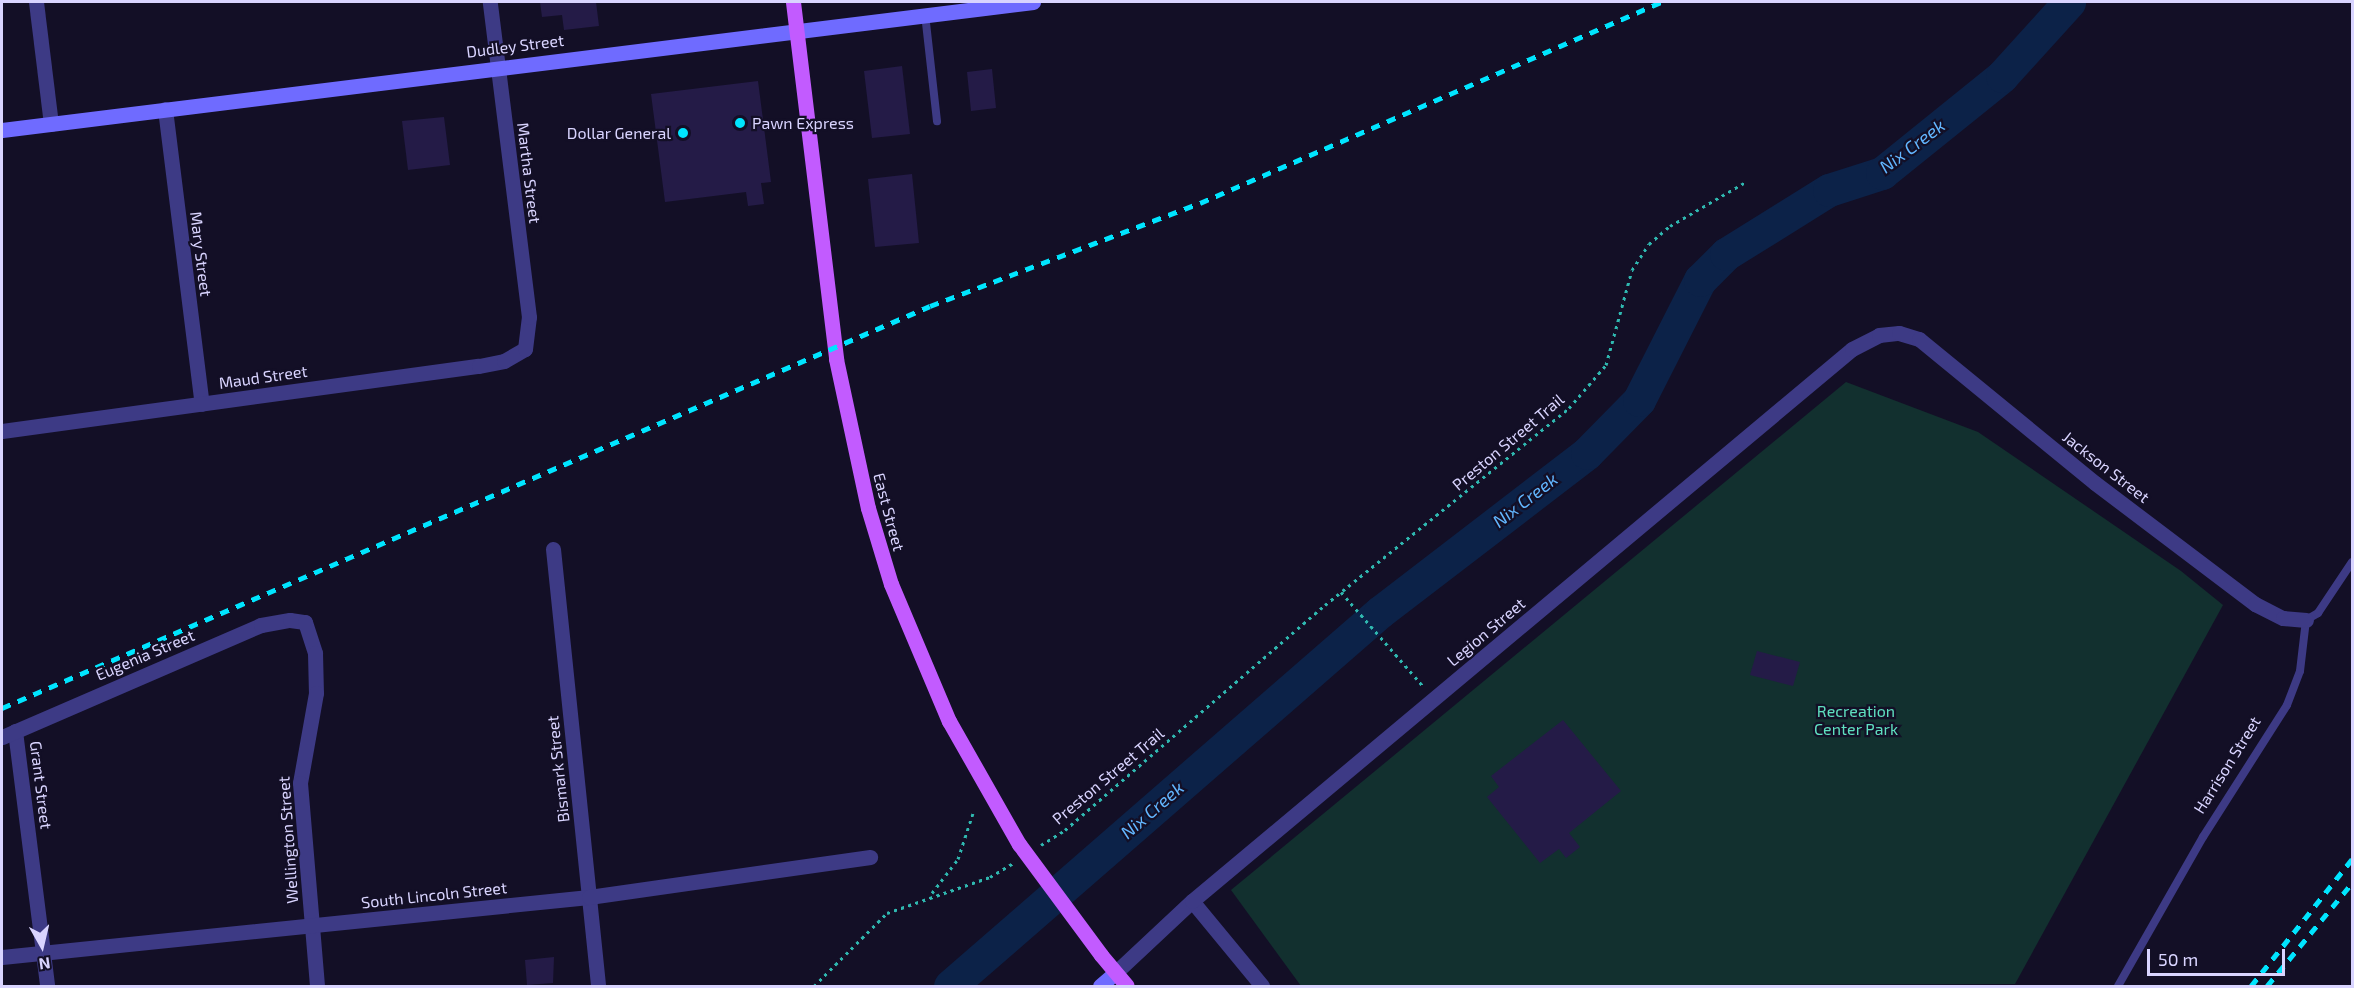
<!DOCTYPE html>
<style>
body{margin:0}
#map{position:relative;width:2354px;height:988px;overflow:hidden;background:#130f26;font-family:"Exo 2",sans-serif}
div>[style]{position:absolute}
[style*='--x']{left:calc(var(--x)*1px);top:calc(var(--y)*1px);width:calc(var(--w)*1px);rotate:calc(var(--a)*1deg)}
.green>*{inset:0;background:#12302f}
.river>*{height:33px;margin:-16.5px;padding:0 16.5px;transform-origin:16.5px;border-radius:16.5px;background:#0c2248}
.building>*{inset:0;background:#241b47}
.path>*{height:3px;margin-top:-1.5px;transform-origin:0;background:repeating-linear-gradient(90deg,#2fb8b0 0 3px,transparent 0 7.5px)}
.lane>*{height:8px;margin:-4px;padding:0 4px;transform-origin:4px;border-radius:4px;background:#3d3a85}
.street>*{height:15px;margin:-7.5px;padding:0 7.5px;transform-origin:7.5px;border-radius:7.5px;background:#3d3a85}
.secondary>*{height:15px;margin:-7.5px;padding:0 7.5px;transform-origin:7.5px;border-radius:7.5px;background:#6f6bff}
.primary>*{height:15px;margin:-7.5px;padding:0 7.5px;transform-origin:7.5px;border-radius:7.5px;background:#c25bff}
.rail>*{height:4.5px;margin-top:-2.25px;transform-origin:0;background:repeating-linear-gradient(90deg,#00e5ff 0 9px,transparent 0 17px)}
.primary-bridge>*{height:15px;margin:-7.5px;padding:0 7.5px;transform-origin:7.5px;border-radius:7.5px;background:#c25bff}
.dots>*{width:16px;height:16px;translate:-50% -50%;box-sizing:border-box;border:3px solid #130f26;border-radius:50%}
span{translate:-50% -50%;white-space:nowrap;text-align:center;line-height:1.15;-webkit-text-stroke:4.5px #130f26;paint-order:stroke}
.street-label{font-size:16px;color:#d9d4ff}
.poi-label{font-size:16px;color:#d9d4ff}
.left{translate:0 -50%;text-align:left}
.right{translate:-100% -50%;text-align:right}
.park-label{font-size:16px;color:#5fe0c0}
.water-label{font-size:18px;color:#62b6ff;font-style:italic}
.frame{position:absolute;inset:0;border:3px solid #d9d4ff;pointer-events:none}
.north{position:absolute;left:12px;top:916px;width:60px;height:60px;-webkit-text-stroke:4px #130f26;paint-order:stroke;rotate:172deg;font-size:16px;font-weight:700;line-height:24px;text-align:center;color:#d9d4ff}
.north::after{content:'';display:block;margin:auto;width:21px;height:27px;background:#d9d4ff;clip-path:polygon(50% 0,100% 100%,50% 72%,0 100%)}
.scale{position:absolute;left:2147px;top:949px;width:138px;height:27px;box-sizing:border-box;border:3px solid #d9d4ff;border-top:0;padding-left:8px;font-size:18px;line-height:21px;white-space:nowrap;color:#d9d4ff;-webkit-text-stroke:4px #130f26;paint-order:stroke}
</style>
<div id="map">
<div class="green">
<div style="clip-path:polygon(1846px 382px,1978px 432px,2181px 571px,2223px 605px,2015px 984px,1301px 986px,1231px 890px)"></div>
</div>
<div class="river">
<div style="--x:950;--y:986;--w:570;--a:-41.02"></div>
<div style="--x:1380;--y:612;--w:261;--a:-37.5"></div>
<div style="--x:1587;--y:453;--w:74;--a:-45.5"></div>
<div style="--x:1639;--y:400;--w:135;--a:-63.1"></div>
<div style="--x:1700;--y:280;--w:37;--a:-45"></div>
<div style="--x:1726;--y:254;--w:121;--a:-31.9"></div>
<div style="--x:1829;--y:190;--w:56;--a:-17.8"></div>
<div style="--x:1882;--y:173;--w:154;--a:-38.9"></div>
<div style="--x:2002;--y:76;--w:100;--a:-47.8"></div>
</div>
<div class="building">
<div style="clip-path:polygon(540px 2px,596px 2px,599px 26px,564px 30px,562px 15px,542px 17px)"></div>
<div style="clip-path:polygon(902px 66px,910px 134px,872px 138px,864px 71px)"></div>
<div style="clip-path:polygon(992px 69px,996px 108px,971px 111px,967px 72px)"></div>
<div style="clip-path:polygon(758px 81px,771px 182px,761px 183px,764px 204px,748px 206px,746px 192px,665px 202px,651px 94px)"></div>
<div style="clip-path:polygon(444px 117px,450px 165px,408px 170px,402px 121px)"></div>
<div style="clip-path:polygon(912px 174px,919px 243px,875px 247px,868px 179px)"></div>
<div style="clip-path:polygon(1757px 651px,1800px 662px,1793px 686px,1750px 675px)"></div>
<div style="clip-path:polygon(1563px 720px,1621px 791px,1569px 833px,1580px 847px,1566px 858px,1559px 849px,1540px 863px,1487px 797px,1499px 787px,1491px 776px)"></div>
<div style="clip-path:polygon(554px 957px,553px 983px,527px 985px,525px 960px)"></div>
</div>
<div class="path">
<div style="--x:1341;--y:592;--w:125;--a:48.9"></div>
<div style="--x:1041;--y:845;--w:28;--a:-32"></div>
<div style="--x:1065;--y:830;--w:344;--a:-40.9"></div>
<div style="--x:1325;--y:605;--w:314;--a:-38.9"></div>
<div style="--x:1569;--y:408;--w:57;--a:-49.3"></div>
<div style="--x:1606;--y:365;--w:98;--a:-74.7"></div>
<div style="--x:1632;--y:270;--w:31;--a:-57"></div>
<div style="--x:1649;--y:244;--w:28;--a:-41"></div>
<div style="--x:1670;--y:226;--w:86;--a:-30.2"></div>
<div style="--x:932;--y:893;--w:43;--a:-52.6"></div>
<div style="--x:958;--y:859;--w:48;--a:-71.9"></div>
<div style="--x:814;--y:986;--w:103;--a:-45"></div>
<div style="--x:887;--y:913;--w:109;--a:-19.3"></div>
<div style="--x:990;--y:877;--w:27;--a:-31"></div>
</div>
<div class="lane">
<div style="--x:925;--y:14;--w:108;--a:83.6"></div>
<div style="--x:2118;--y:986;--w:172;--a:-60.3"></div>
<div style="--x:2203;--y:837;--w:156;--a:-57.5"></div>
<div style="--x:2287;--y:705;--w:36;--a:-69"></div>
<div style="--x:2300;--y:671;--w:51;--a:-83.3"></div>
<div style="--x:2306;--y:620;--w:14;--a:-30"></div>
<div style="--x:2318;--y:613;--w:61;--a:-56.3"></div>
</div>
<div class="street">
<div style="--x:36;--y:2;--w:123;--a:83"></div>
<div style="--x:165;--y:109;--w:297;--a:82.9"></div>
<div style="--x:2;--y:431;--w:481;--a:-7.8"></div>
<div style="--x:479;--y:366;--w:25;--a:-11"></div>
<div style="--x:504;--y:361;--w:24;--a:-30"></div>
<div style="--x:525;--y:349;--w:32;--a:-83"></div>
<div style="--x:529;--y:317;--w:317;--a:-97.1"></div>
<div style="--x:553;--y:549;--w:439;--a:84.1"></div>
<div style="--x:15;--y:731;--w:257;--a:82.8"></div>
<div style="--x:2;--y:737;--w:282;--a:-23.4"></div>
<div style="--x:261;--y:625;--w:29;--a:-10"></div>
<div style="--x:290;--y:620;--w:15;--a:8"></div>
<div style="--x:305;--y:622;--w:33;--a:72"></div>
<div style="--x:315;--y:653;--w:40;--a:88.6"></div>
<div style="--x:316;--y:693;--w:91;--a:100.1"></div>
<div style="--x:300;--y:783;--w:204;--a:85.2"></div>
<div style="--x:1192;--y:901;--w:110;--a:50.5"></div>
<div style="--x:2;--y:957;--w:590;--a:-5.84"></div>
<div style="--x:589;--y:897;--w:284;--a:-8.1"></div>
<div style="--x:1115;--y:973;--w:105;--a:-43.1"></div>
<div style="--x:1192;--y:901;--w:860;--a:-39.91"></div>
<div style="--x:1852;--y:349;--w:30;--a:-27"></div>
<div style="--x:1879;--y:335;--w:20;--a:-6"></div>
<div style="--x:1899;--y:333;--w:21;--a:17"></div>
<div style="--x:1919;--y:339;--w:227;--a:39.3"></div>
<div style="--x:2095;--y:483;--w:201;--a:37.1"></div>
<div style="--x:2255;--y:604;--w:31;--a:27"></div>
<div style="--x:2283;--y:618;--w:23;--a:5"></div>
</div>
<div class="secondary">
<div style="--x:2;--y:130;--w:1039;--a:-7.08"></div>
<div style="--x:1100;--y:986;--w:20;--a:-41"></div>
</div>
<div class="primary">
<div style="--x:793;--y:2;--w:360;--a:83.1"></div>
<div style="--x:836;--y:359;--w:152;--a:77.9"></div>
<div style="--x:868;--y:508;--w:79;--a:73.2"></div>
<div style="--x:891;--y:584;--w:149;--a:67.1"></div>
<div style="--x:949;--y:721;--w:142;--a:60.4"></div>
<div style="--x:1101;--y:955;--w:40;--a:50"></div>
</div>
<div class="rail">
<div style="--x:2;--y:708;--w:1011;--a:-23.42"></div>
<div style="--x:930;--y:306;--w:289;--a:-20.9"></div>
<div style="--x:1200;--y:203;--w:503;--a:-23.56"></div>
<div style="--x:2251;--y:986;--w:162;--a:-51.5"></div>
<div style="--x:2267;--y:986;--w:134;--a:-50.5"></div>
</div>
<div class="primary-bridge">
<div style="--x:1019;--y:844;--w:138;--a:53.5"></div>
</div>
<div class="dots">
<div style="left:740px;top:123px;background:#00e5ff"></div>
<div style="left:683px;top:133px;background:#00e5ff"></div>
</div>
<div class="street-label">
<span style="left:515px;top:46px;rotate:-7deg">Dudley Street</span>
<span style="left:529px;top:173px;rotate:83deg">Martha Street</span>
<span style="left:201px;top:254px;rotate:83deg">Mary Street</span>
<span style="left:263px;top:377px;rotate:-8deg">Maud Street</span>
<span style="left:1508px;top:442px;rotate:-40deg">Preston Street Trail</span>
<span style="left:2106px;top:467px;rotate:38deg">Jackson Street</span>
<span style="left:889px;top:512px;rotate:75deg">East Street</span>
<span style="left:1486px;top:632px;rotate:-40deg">Legion Street</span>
<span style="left:145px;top:655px;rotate:-23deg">Eugenia Street</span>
<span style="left:2227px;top:765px;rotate:-58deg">Harrison Street</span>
<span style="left:558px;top:769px;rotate:-96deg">Bismark Street</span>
<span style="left:1108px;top:776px;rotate:-40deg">Preston Street Trail</span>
<span style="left:41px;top:785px;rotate:83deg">Grant Street</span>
<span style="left:288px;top:840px;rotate:-94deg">Wellington Street</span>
<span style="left:434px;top:895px;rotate:-6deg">South Lincoln Street</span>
</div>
<div class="poi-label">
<span class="left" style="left:752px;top:123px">Pawn Express</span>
<span class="right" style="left:671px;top:133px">Dollar General</span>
</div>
<div class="park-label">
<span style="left:1856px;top:720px">Recreation<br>Center Park</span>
</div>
<div class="water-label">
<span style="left:1912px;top:146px;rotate:-37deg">Nix Creek</span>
<span style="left:1525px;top:500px;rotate:-38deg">Nix Creek</span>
<span style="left:1152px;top:810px;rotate:-41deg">Nix Creek</span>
</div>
<div class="frame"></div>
<div class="north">N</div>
<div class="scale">50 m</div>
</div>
